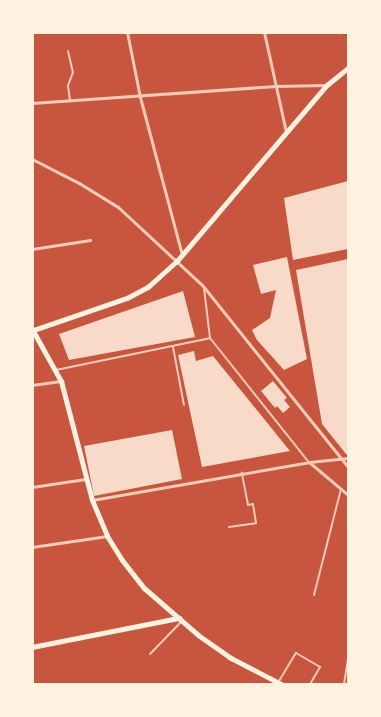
<!DOCTYPE html>
<style>
body{margin:0}
#map{position:relative;width:381px;height:717px;overflow:hidden;background:#c8553d;font-family:Inter,sans-serif}
div>[style]{position:absolute}
[style*='--x']{left:calc(var(--x)*1px);top:calc(var(--y)*1px);width:calc(var(--w)*1px);rotate:calc(var(--a)*1deg)}
.building>*{inset:0;background:#f7dbc8}
.service>*{height:2px;margin:-1px;padding:0 1px;transform-origin:1px;border-radius:1px;background:#f1ccb7}
.minor>*{height:3px;margin:-1.5px;padding:0 1.5px;transform-origin:1.5px;border-radius:1.5px;background:#f1ccb7}
.secondary>*{height:4.5px;margin:-2.25px;padding:0 2.25px;transform-origin:2.25px;border-radius:2.25px;background:#fff3e0}
.primary>*{height:5px;margin:-2.5px;padding:0 2.5px;transform-origin:2.5px;border-radius:2.5px;background:#fff3e0}
span{translate:-50% -50%;white-space:nowrap;text-align:center;line-height:1.15;-webkit-text-stroke:5px #fff3e0;paint-order:stroke}
.frame{position:absolute;inset:0;border:34px solid #fff3e0;pointer-events:none}
</style>
<div id="map">
<div class="building">
<div style="clip-path:polygon(348px 181px,348px 249px,293px 260px,284px 198px)"></div>
<div style="clip-path:polygon(287px 257px,307px 359px,284px 370px,257px 340px,252px 330px,270px 318px,276px 290px,261px 294px,253px 265px)"></div>
<div style="clip-path:polygon(348px 259px,348px 454px,346px 454px,322px 424px,296px 270px)"></div>
<div style="clip-path:polygon(183px 291px,195px 337px,69px 360px,59px 334px)"></div>
<div style="clip-path:polygon(194px 351px,196px 361px,213px 356px,290px 451px,202px 467px,178px 355px)"></div>
<div style="clip-path:polygon(273px 381px,287px 398px,284px 400px,290px 407px,283px 413px,277px 406px,275px 408px,261px 391px)"></div>
<div style="clip-path:polygon(172px 430px,182px 479px,94px 496px,84px 446px)"></div>
</div>
<div class="service">
<div style="--x:68;--y:51;--w:22;--a:77"></div>
<div style="--x:73;--y:72;--w:15;--a:110"></div>
<div style="--x:68;--y:86;--w:15;--a:82"></div>
<div style="--x:204;--y:288;--w:50;--a:83.2"></div>
<div style="--x:210;--y:338;--w:157;--a:51.5"></div>
<div style="--x:173;--y:347;--w:59;--a:79.3"></div>
<div style="--x:56;--y:370;--w:157;--a:-11.7"></div>
<div style="--x:229;--y:527;--w:27;--a:-8"></div>
<div style="--x:256;--y:523;--w:19;--a:-99"></div>
<div style="--x:253;--y:504;--w:5;--a:169"></div>
<div style="--x:248;--y:505;--w:33;--a:-101"></div>
<div style="--x:314;--y:595;--w:109;--a:-75.7"></div>
<div style="--x:150;--y:654;--w:46;--a:-45.9"></div>
<div style="--x:279;--y:681;--w:33;--a:-59"></div>
<div style="--x:296;--y:653;--w:28;--a:30"></div>
<div style="--x:320;--y:667;--w:20;--a:120"></div>
<div style="--x:344;--y:684;--w:25;--a:-81"></div>
</div>
<div class="minor">
<div style="--x:127;--y:32;--w:66;--a:78.7"></div>
<div style="--x:140;--y:97;--w:163;--a:75.1"></div>
<div style="--x:264;--y:32;--w:102;--a:77.6"></div>
<div style="--x:32;--y:103;--w:245;--a:-4"></div>
<div style="--x:276;--y:86;--w:50;--a:-1.1"></div>
<div style="--x:32;--y:159;--w:53;--a:27.1"></div>
<div style="--x:79;--y:183;--w:46;--a:31.6"></div>
<div style="--x:118;--y:207;--w:116;--a:42.9"></div>
<div style="--x:203;--y:286;--w:232;--a:51.3"></div>
<div style="--x:32;--y:249;--w:59;--a:-8.8"></div>
<div style="--x:32;--y:385;--w:29;--a:-8"></div>
<div style="--x:309;--y:462;--w:51;--a:40.2"></div>
<div style="--x:32;--y:487;--w:54;--a:-8.6"></div>
<div style="--x:92;--y:500;--w:220;--a:-9.9"></div>
<div style="--x:309;--y:462;--w:39;--a:-6"></div>
<div style="--x:32;--y:547;--w:76;--a:-8.3"></div>
</div>
<div class="secondary">
<div style="--x:34;--y:330;--w:98;--a:-19"></div>
<div style="--x:127;--y:298;--w:24;--a:-28"></div>
<div style="--x:148;--y:287;--w:39;--a:-42"></div>
<div style="--x:177;--y:261;--w:231;--a:-49.6"></div>
<div style="--x:327;--y:85;--w:27;--a:-39"></div>
<div style="--x:32;--y:647;--w:150;--a:-11.2"></div>
</div>
<div class="primary">
<div style="--x:32;--y:329;--w:60;--a:60.9"></div>
<div style="--x:61;--y:381;--w:123;--a:75.4"></div>
<div style="--x:92;--y:500;--w:39;--a:67"></div>
<div style="--x:107;--y:536;--w:28;--a:58"></div>
<div style="--x:122;--y:560;--w:36;--a:52"></div>
<div style="--x:144;--y:588;--w:72;--a:41"></div>
<div style="--x:198;--y:635;--w:38;--a:35"></div>
<div style="--x:229;--y:657;--w:59;--a:27.4"></div>
</div>
<div class="frame"></div>
</div>
